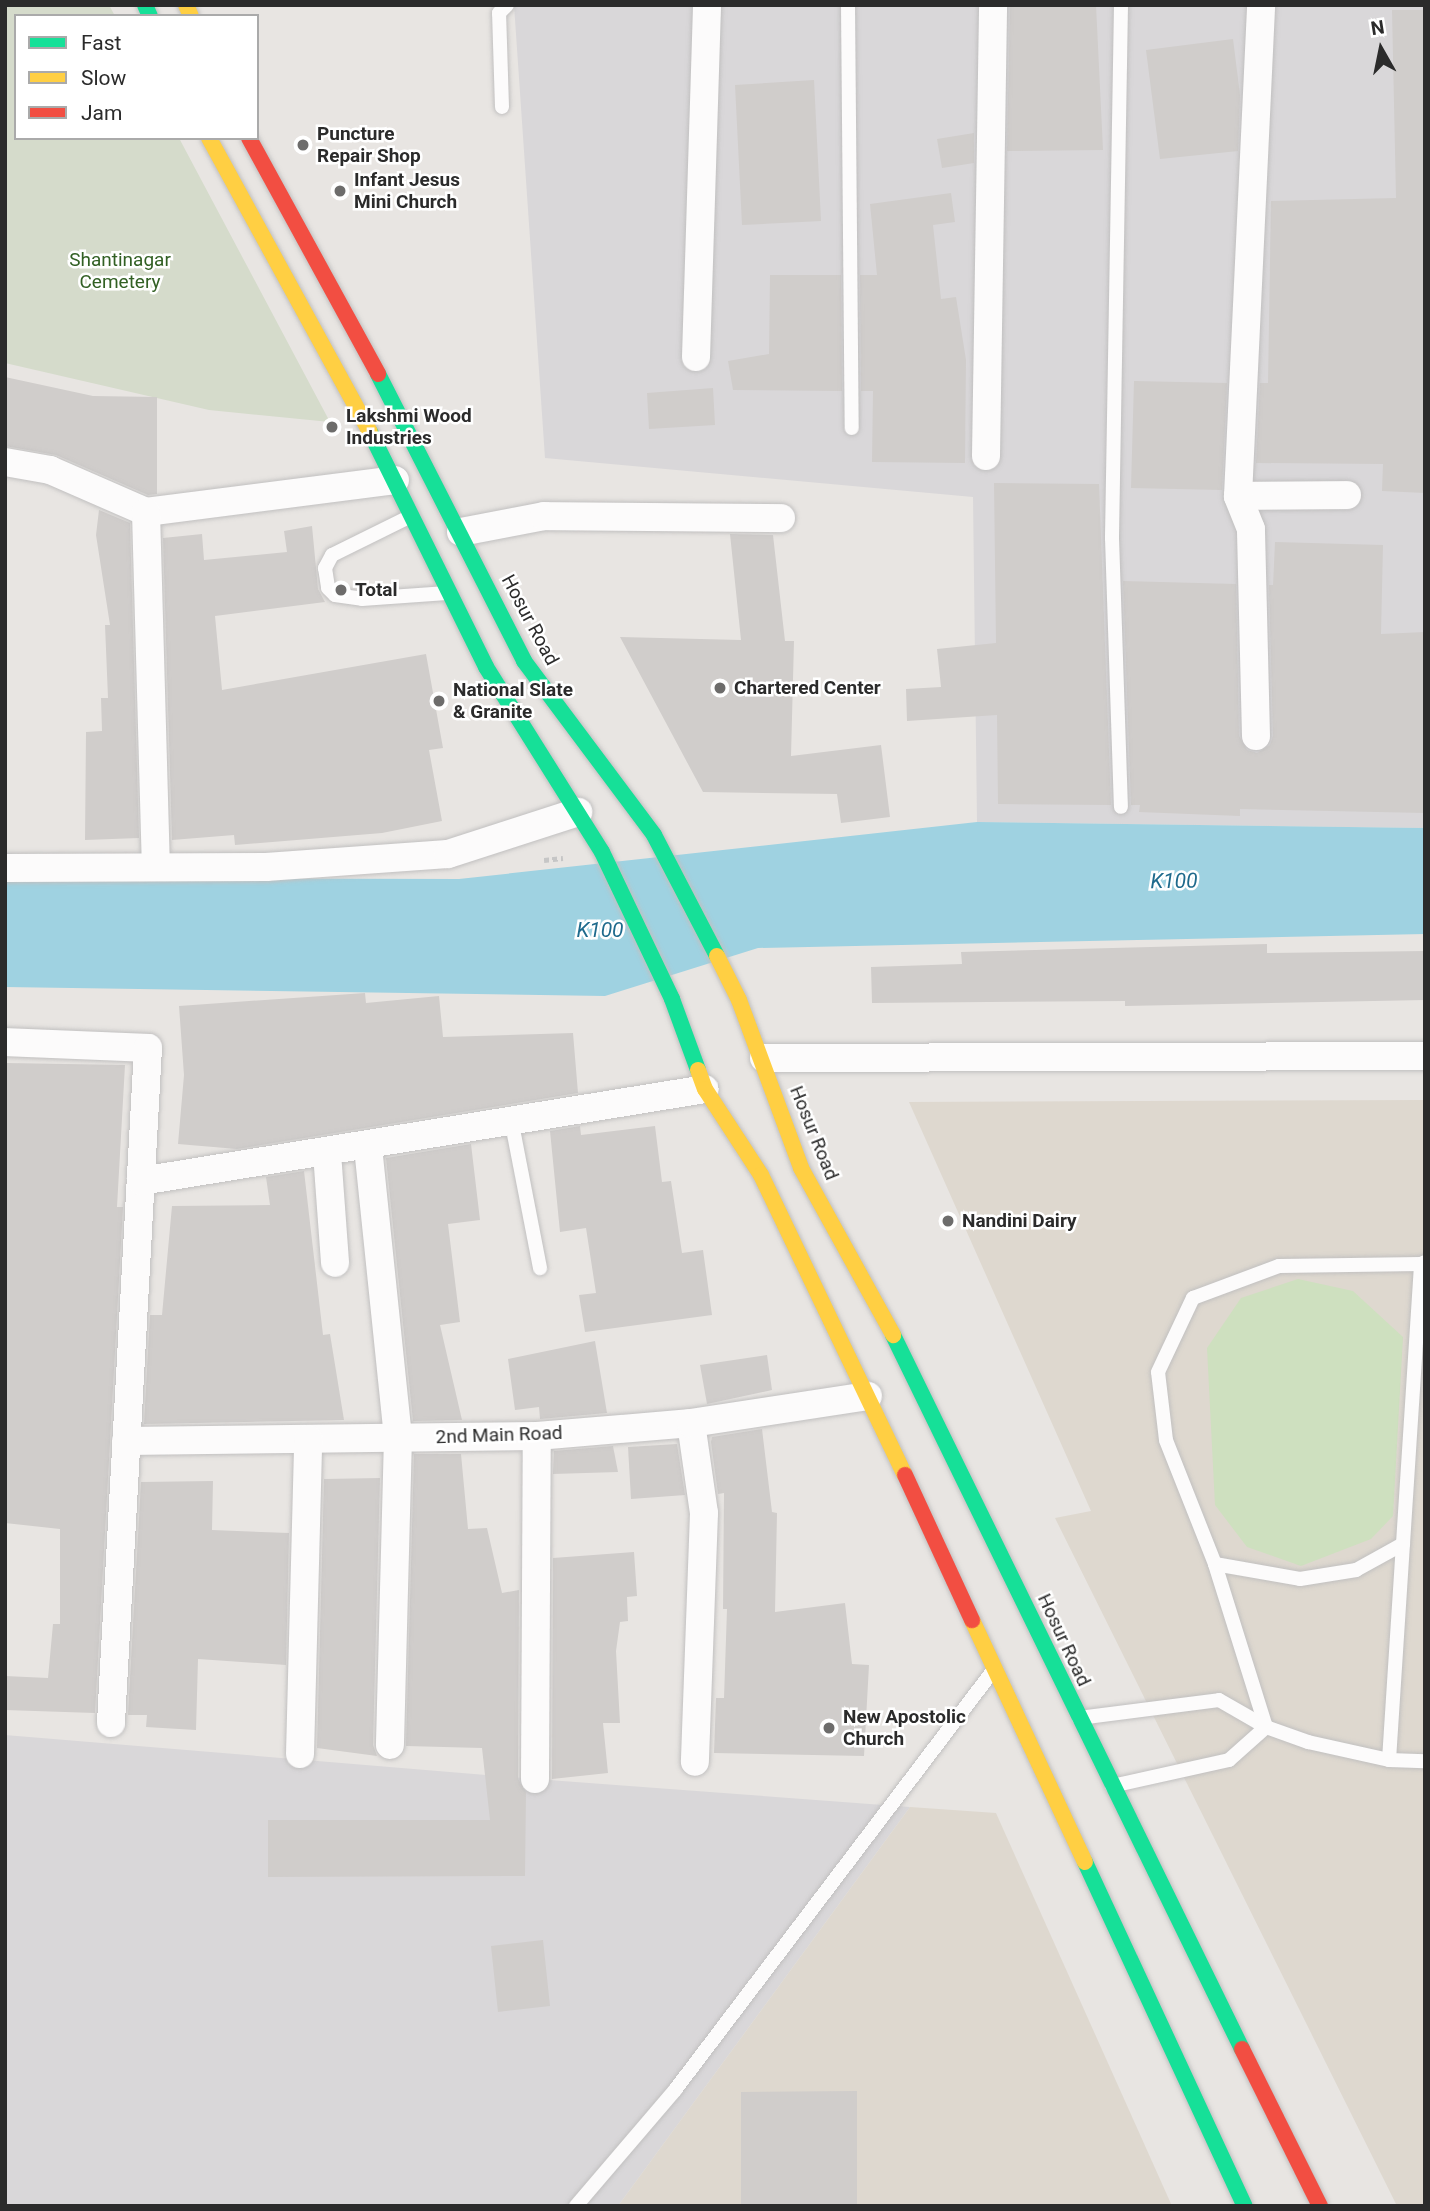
<!DOCTYPE html>
<style>
body{margin:0}
#map{position:relative;width:1430px;height:2211px;overflow:hidden;background:#e8e5e2;font-family:Roboto,sans-serif}
div>[style]{position:absolute}
[style*='--x']{left:calc(var(--x)*1px);top:calc(var(--y)*1px);width:calc(var(--w)*1px);rotate:calc(var(--a)*1deg)}
.industrial>*{inset:0;background:#d9d7d9}
.education>*{inset:0;background:#ded8cf}
.green>*{inset:0;background:#cee0bf}
.cemetery>*{inset:0;background:#d5dbcb}
.water>*{inset:0;background:#9fd2e1}
.building>*{inset:0;background:#d0cdcb}
.path>*{height:4.5px;margin-top:-2.25px;transform-origin:0;background:repeating-linear-gradient(90deg,#c6c6c6 0 5px,transparent 0 8.5px)}
.roads{filter:drop-shadow(0 0 2px #c1c0c0) drop-shadow(0 0 2px #c1c0c0)}
.lane>*{height:14px;margin:-7px;padding:0 7px;transform-origin:7px;border-radius:7px;background:#fcfbfb}
.street>*{height:28px;margin:-14px;padding:0 14px;transform-origin:14px;border-radius:14px;background:#fcfbfb}
.fast>*{height:16px;margin:-8px;padding:0 8px;transform-origin:8px;border-radius:8px;background:#16e098}
.slow>*{height:16px;margin:-8px;padding:0 8px;transform-origin:8px;border-radius:8px;background:#ffcf43}
.jam>*{height:16px;margin:-8px;padding:0 8px;transform-origin:8px;border-radius:8px;background:#f24e42}
.dots>*{width:19px;height:19px;translate:-50% -50%;box-sizing:border-box;border:4px solid #fff;border-radius:50%}
span{translate:-50% -50%;white-space:nowrap;text-align:center;line-height:1.15;-webkit-text-stroke:5px #fff;paint-order:stroke}
.poi-label{font-size:19px;color:#2b2b2b;font-weight:700}
.left{translate:0 -50%;text-align:left}
.park-label{font-size:19px;color:#326024}
.street-label{font-size:19px;color:#2b2b2b}
.water-label{font-size:21px;color:#1e6a8c;font-style:italic}
.frame{position:absolute;inset:0;border:7px solid #2b2b2b;pointer-events:none}
.legend{position:absolute;left:14px;top:14px;width:245px;height:126px;box-sizing:border-box;background:#fff;border:2px solid #aaa;margin:0;padding:9px 12px;list-style:none;font-size:21px;color:#2b2b2b}
.legend li{display:flex;align-items:center;gap:14px;height:35px}
.legend b{width:35px;border:2px solid #aaa}
.north{position:absolute;left:1346px;top:14px;width:70px;height:70px;-webkit-text-stroke:5px #fff;paint-order:stroke;rotate:351deg;font-size:19px;font-weight:700;line-height:28px;text-align:center;color:#2b2b2b}
.north::after{content:'';display:block;margin:auto;width:24px;height:32px;background:#2b2b2b;clip-path:polygon(50% 0,100% 100%,50% 72%,0 100%)}
</style>
<div id="map">
<div class="industrial">
<div style="clip-path:polygon(514px 5px,1425px 5px,1425px 828px,977px 822px,973px 497px,545px 458px)"></div>
<div style="clip-path:polygon(5px 1735px,535px 1779px,910px 1807px,618px 2206px,5px 2206px)"></div>
</div>
<div class="education">
<div style="clip-path:polygon(1425px 1100px,1425px 2206px,1397px 2206px,1055px 1518px,1091px 1511px,909px 1102px)"></div>
<div style="clip-path:polygon(910px 1807px,996px 1813px,1172px 2206px,618px 2206px)"></div>
</div>
<div class="green">
<div style="clip-path:polygon(1298px 1279px,1353px 1291px,1403px 1337px,1393px 1516px,1371px 1539px,1301px 1566px,1247px 1547px,1215px 1505px,1207px 1348px,1241px 1298px)"></div>
</div>
<div class="cemetery">
<div style="clip-path:polygon(5px 5px,109px 5px,115px 16px,16px 16px,16px 138px,179px 138px,330px 422px,209px 410px,5px 363px)"></div>
</div>
<div class="water">
<div style="clip-path:polygon(977px 822px,1425px 828px,1425px 934px,758px 948px,605px 996px,5px 987px,5px 878px,459px 879px)"></div>
</div>
<div class="building">
<div style="clip-path:polygon(1010px 5px,1096px 5px,1103px 150px,1007px 151px)"></div>
<div style="clip-path:polygon(1392px 10px,1425px 10px,1425px 493px,1382px 491px,1383px 464px,1256px 463px,1260px 383px,1268px 383px,1271px 201px,1396px 198px)"></div>
<div style="clip-path:polygon(1233px 39px,1240px 95px,1238px 151px,1160px 159px,1146px 50px)"></div>
<div style="clip-path:polygon(814px 80px,821px 221px,742px 225px,735px 85px)"></div>
<div style="clip-path:polygon(974px 133px,974px 163px,942px 168px,937px 139px)"></div>
<div style="clip-path:polygon(951px 193px,955px 222px,933px 225px,941px 299px,956px 297px,966px 360px,965px 463px,872px 462px,873px 391px,861px 391px,860px 275px,877px 275px,870px 204px)"></div>
<div style="clip-path:polygon(770px 275px,841px 275px,842px 391px,733px 390px,728px 361px,769px 354px)"></div>
<div style="clip-path:polygon(5px 377px,93px 396px,157px 397px,157px 494px,148px 495px,56px 455px,5px 446px)"></div>
<div style="clip-path:polygon(1134px 381px,1227px 383px,1222px 490px,1131px 488px)"></div>
<div style="clip-path:polygon(713px 388px,715px 425px,649px 429px,647px 393px)"></div>
<div style="clip-path:polygon(994px 483px,1099px 484px,1111px 805px,998px 804px,997px 715px,907px 721px,906px 689px,941px 687px,937px 649px,996px 643px)"></div>
<div style="clip-path:polygon(99px 510px,130px 523px,139px 838px,85px 840px,86px 732px,102px 731px,101px 698px,108px 698px,105px 625px,110px 625px,96px 535px)"></div>
<div style="clip-path:polygon(312px 526px,318px 589px,325px 602px,215px 616px,222px 690px,426px 654px,443px 748px,429px 750px,442px 821px,382px 833px,235px 845px,234px 835px,172px 840px,163px 538px,202px 534px,204px 560px,287px 552px,284px 531px)"></div>
<div style="clip-path:polygon(730px 534px,773px 535px,785px 641px,794px 641px,791px 756px,881px 745px,890px 817px,841px 823px,837px 794px,703px 792px,620px 637px,741px 640px)"></div>
<div style="clip-path:polygon(1275px 542px,1383px 545px,1381px 634px,1425px 632px,1425px 813px,1240px 809px,1240px 816px,1139px 812px,1140px 805px,1131px 805px,1123px 581px,1236px 584px,1239px 736px,1247px 750px,1257px 753px,1270px 745px,1273px 736px,1269px 585px,1273px 585px)"></div>
<div style="clip-path:polygon(1267px 944px,1267px 953px,1425px 951px,1425px 1000px,1125px 1006px,1125px 1001px,872px 1003px,871px 967px,962px 964px,961px 952px)"></div>
<div style="clip-path:polygon(365px 993px,366px 1003px,439px 996px,443px 1037px,573px 1033px,578px 1093px,237px 1149px,178px 1144px,184px 1075px,179px 1006px)"></div>
<div style="clip-path:polygon(6px 1063px,125px 1065px,117px 1207px,123px 1207px,95px 1713px,5px 1710px,5px 1676px,48px 1678px,53px 1624px,60px 1624px,60px 1529px,5px 1523px)"></div>
<div style="clip-path:polygon(580px 1126px,581px 1135px,655px 1126px,662px 1182px,671px 1181px,682px 1253px,703px 1250px,712px 1315px,585px 1332px,579px 1295px,596px 1293px,586px 1228px,560px 1232px,550px 1131px)"></div>
<div style="clip-path:polygon(471px 1144px,480px 1220px,448px 1224px,460px 1322px,440px 1325px,462px 1420px,413px 1421px,386px 1158px)"></div>
<div style="clip-path:polygon(304px 1171px,323px 1335px,330px 1334px,344px 1420px,144px 1424px,150px 1315px,162px 1315px,172px 1206px,270px 1205px,266px 1177px)"></div>
<div style="clip-path:polygon(595px 1341px,607px 1413px,540px 1419px,539px 1407px,515px 1410px,508px 1359px)"></div>
<div style="clip-path:polygon(767px 1355px,772px 1390px,707px 1404px,700px 1365px)"></div>
<div style="clip-path:polygon(762px 1429px,772px 1512px,777px 1513px,775px 1612px,845px 1603px,852px 1664px,869px 1665px,864px 1756px,714px 1753px,716px 1698px,724px 1698px,727px 1609px,723px 1609px,724px 1493px,718px 1494px,711px 1442px,712px 1437px)"></div>
<div style="clip-path:polygon(677px 1444px,685px 1495px,631px 1499px,628px 1447px)"></div>
<div style="clip-path:polygon(613px 1446px,618px 1472px,553px 1474px,554px 1451px)"></div>
<div style="clip-path:polygon(414px 1454px,461px 1454px,468px 1529px,487px 1528px,502px 1593px,519px 1590px,518px 1779px,526px 1792px,525px 1876px,268px 1877px,268px 1820px,490px 1820px,482px 1748px,406px 1746px)"></div>
<div style="clip-path:polygon(380px 1478px,373px 1745px,377px 1756px,317px 1748px,324px 1479px)"></div>
<div style="clip-path:polygon(213px 1481px,212px 1530px,289px 1533px,286px 1665px,198px 1659px,196px 1730px,146px 1727px,147px 1715px,128px 1715px,141px 1482px)"></div>
<div style="clip-path:polygon(634px 1552px,637px 1596px,627px 1597px,628px 1621px,620px 1622px,616px 1651px,620px 1723px,603px 1723px,608px 1773px,552px 1779px,553px 1558px)"></div>
<div style="clip-path:polygon(543px 1940px,550px 2006px,498px 2012px,491px 1946px)"></div>
<div style="clip-path:polygon(857px 2091px,857px 2206px,741px 2206px,741px 2092px)"></div>
</div>
<div class="path">
<div style="--x:544;--y:860;--w:19;--a:-6"></div>
</div>
<div class="roads">
<div class="lane">
<div style="--x:848;--y:5;--w:423;--a:89.5"></div>
<div style="--x:1121;--y:5;--w:533;--a:90.97"></div>
<div style="--x:1112;--y:538;--w:269;--a:88.1"></div>
<div style="--x:502;--y:107;--w:94;--a:-91.8"></div>
<div style="--x:499;--y:13;--w:11;--a:-45"></div>
<div style="--x:411;--y:516;--w:88;--a:153.7"></div>
<div style="--x:332;--y:555;--w:15;--a:118"></div>
<div style="--x:325;--y:568;--w:20;--a:81"></div>
<div style="--x:328;--y:588;--w:10;--a:45"></div>
<div style="--x:335;--y:595;--w:27;--a:8"></div>
<div style="--x:362;--y:599;--w:85;--a:-4"></div>
<div style="--x:512;--y:1124;--w:147;--a:79"></div>
<div style="--x:1215;--y:1564;--w:86;--a:10"></div>
<div style="--x:1300;--y:1579;--w:57;--a:-9.1"></div>
<div style="--x:1356;--y:1570;--w:54;--a:-29"></div>
<div style="--x:1079;--y:1718;--w:141;--a:-7.3"></div>
<div style="--x:1219;--y:1700;--w:54;--a:29.9"></div>
<div style="--x:1266;--y:1727;--w:45;--a:19.7"></div>
<div style="--x:1308;--y:1742;--w:83;--a:12.5"></div>
<div style="--x:1389;--y:1760;--w:36;--a:2"></div>
<div style="--x:1266;--y:1727;--w:171;--a:-107.4"></div>
<div style="--x:1215;--y:1564;--w:133;--a:-111.6"></div>
<div style="--x:1166;--y:1440;--w:68;--a:-96.7"></div>
<div style="--x:1158;--y:1372;--w:82;--a:-64.7"></div>
<div style="--x:1193;--y:1298;--w:92;--a:-20.4"></div>
<div style="--x:1279;--y:1266;--w:142;--a:-0.8"></div>
<div style="--x:1389;--y:1760;--w:497;--a:-86.3"></div>
<div style="--x:1421;--y:1264;--w:4;--a:-27"></div>
<div style="--x:1112;--y:1786;--w:120;--a:-12.5"></div>
<div style="--x:1229;--y:1760;--w:50;--a:-41.7"></div>
<div style="--x:576;--y:2206;--w:153;--a:-49.5"></div>
<div style="--x:675;--y:2090;--w:525;--a:-52.82"></div>
</div>
<div class="street">
<div style="--x:696;--y:357;--w:352;--a:-88.2"></div>
<div style="--x:986;--y:456;--w:451;--a:-89.1"></div>
<div style="--x:5;--y:462;--w:46;--a:10.1"></div>
<div style="--x:50;--y:470;--w:105;--a:23.6"></div>
<div style="--x:146;--y:512;--w:251;--a:-7.3"></div>
<div style="--x:1238;--y:496;--w:109;--a:-0.5"></div>
<div style="--x:146;--y:512;--w:355;--a:88.4"></div>
<div style="--x:461;--y:532;--w:85;--a:-10.9"></div>
<div style="--x:544;--y:516;--w:237;--a:0.5"></div>
<div style="--x:1256;--y:736;--w:207;--a:-91.4"></div>
<div style="--x:1251;--y:529;--w:35;--a:-112"></div>
<div style="--x:1238;--y:496;--w:492;--a:-87.3"></div>
<div style="--x:5;--y:868;--w:261;--a:-0.2"></div>
<div style="--x:266;--y:867;--w:182;--a:-4.1"></div>
<div style="--x:448;--y:854;--w:137;--a:-17.9"></div>
<div style="--x:5;--y:1042;--w:143;--a:2.4"></div>
<div style="--x:148;--y:1048;--w:676;--a:93.14"></div>
<div style="--x:764;--y:1058;--w:661;--a:-0.17"></div>
<div style="--x:368;--y:1147;--w:292;--a:84.1"></div>
<div style="--x:398;--y:1437;--w:308;--a:91.5"></div>
<div style="--x:327;--y:1153;--w:110;--a:85.8"></div>
<div style="--x:141;--y:1181;--w:571;--a:-9.26"></div>
<div style="--x:691;--y:1423;--w:91;--a:81.8"></div>
<div style="--x:704;--y:1513;--w:249;--a:92.1"></div>
<div style="--x:126;--y:1441;--w:411;--a:-0.7"></div>
<div style="--x:537;--y:1436;--w:155;--a:-4.8"></div>
<div style="--x:691;--y:1423;--w:179;--a:-8.7"></div>
<div style="--x:300;--y:1754;--w:315;--a:-88.5"></div>
<div style="--x:535;--y:1779;--w:343;--a:-89.7"></div>
</div>
<div class="fast">
<div style="--x:145;--y:5;--w:12;--a:66"></div>
<div style="--x:378;--y:374;--w:322;--a:63"></div>
<div style="--x:524;--y:661;--w:217;--a:53.2"></div>
<div style="--x:654;--y:835;--w:136;--a:62.5"></div>
<div style="--x:370;--y:432;--w:262;--a:63.7"></div>
<div style="--x:486;--y:667;--w:218;--a:57.9"></div>
<div style="--x:602;--y:852;--w:163;--a:64.5"></div>
<div style="--x:672;--y:999;--w:76;--a:69.9"></div>
<div style="--x:893;--y:1335;--w:795;--a:63.95"></div>
<div style="--x:1085;--y:1862;--w:379;--a:65.1"></div>
</div>
<div class="slow">
<div style="--x:186;--y:5;--w:12;--a:66"></div>
<div style="--x:209;--y:138;--w:335;--a:61.3"></div>
<div style="--x:717;--y:956;--w:49;--a:63.4"></div>
<div style="--x:739;--y:1000;--w:179;--a:69.7"></div>
<div style="--x:801;--y:1168;--w:191;--a:61.1"></div>
<div style="--x:698;--y:1070;--w:20;--a:70"></div>
<div style="--x:705;--y:1089;--w:103;--a:56.9"></div>
<div style="--x:761;--y:1175;--w:333;--a:64.4"></div>
<div style="--x:972;--y:1620;--w:267;--a:65"></div>
</div>
<div class="jam">
<div style="--x:249;--y:138;--w:269;--a:61.3"></div>
<div style="--x:905;--y:1475;--w:160;--a:65.2"></div>
<div style="--x:1242;--y:2049;--w:175;--a:63.6"></div>
</div>
</div>
<div class="dots">
<div style="left:303px;top:145px;background:#6d6c6b"></div>
<div style="left:340px;top:191px;background:#6d6c6b"></div>
<div style="left:332px;top:427px;background:#6d6c6b"></div>
<div style="left:341px;top:590px;background:#6d6c6b"></div>
<div style="left:720px;top:688px;background:#6d6c6b"></div>
<div style="left:439px;top:701px;background:#6d6c6b"></div>
<div style="left:948px;top:1221px;background:#6d6c6b"></div>
<div style="left:829px;top:1728px;background:#6d6c6b"></div>
</div>
<div class="poi-label">
<span class="left" style="left:317px;top:145px">Puncture<br>Repair Shop</span>
<span class="left" style="left:354px;top:191px">Infant Jesus<br>Mini Church</span>
<span class="left" style="left:346px;top:427px">Lakshmi Wood<br>Industries</span>
<span class="left" style="left:355px;top:590px">Total</span>
<span class="left" style="left:734px;top:688px">Chartered Center</span>
<span class="left" style="left:453px;top:701px">National Slate<br>&amp; Granite</span>
<span class="left" style="left:962px;top:1221px">Nandini Dairy</span>
<span class="left" style="left:843px;top:1728px">New Apostolic<br>Church</span>
</div>
<div class="park-label">
<span style="left:120px;top:271px">Shantinagar<br>Cemetery</span>
</div>
<div class="street-label">
<span style="left:530px;top:620px;rotate:62deg">Hosur Road</span>
<span style="left:814px;top:1133px;rotate:68deg">Hosur Road</span>
<span style="left:499px;top:1435px;rotate:-2deg">2nd Main Road</span>
<span style="left:1064px;top:1640px;rotate:65deg">Hosur Road</span>
</div>
<div class="water-label">
<span style="left:1174px;top:881px;rotate:-1deg">K100</span>
<span style="left:600px;top:930px">K100</span>
</div>
<div class="frame"></div>
<ul class="legend">
<li><b style="height:9px;background:#16e098"></b>Fast</li>
<li><b style="height:9px;background:#ffcf43"></b>Slow</li>
<li><b style="height:9px;background:#f24e42"></b>Jam</li>
</ul>
<div class="north">N</div>
</div>
